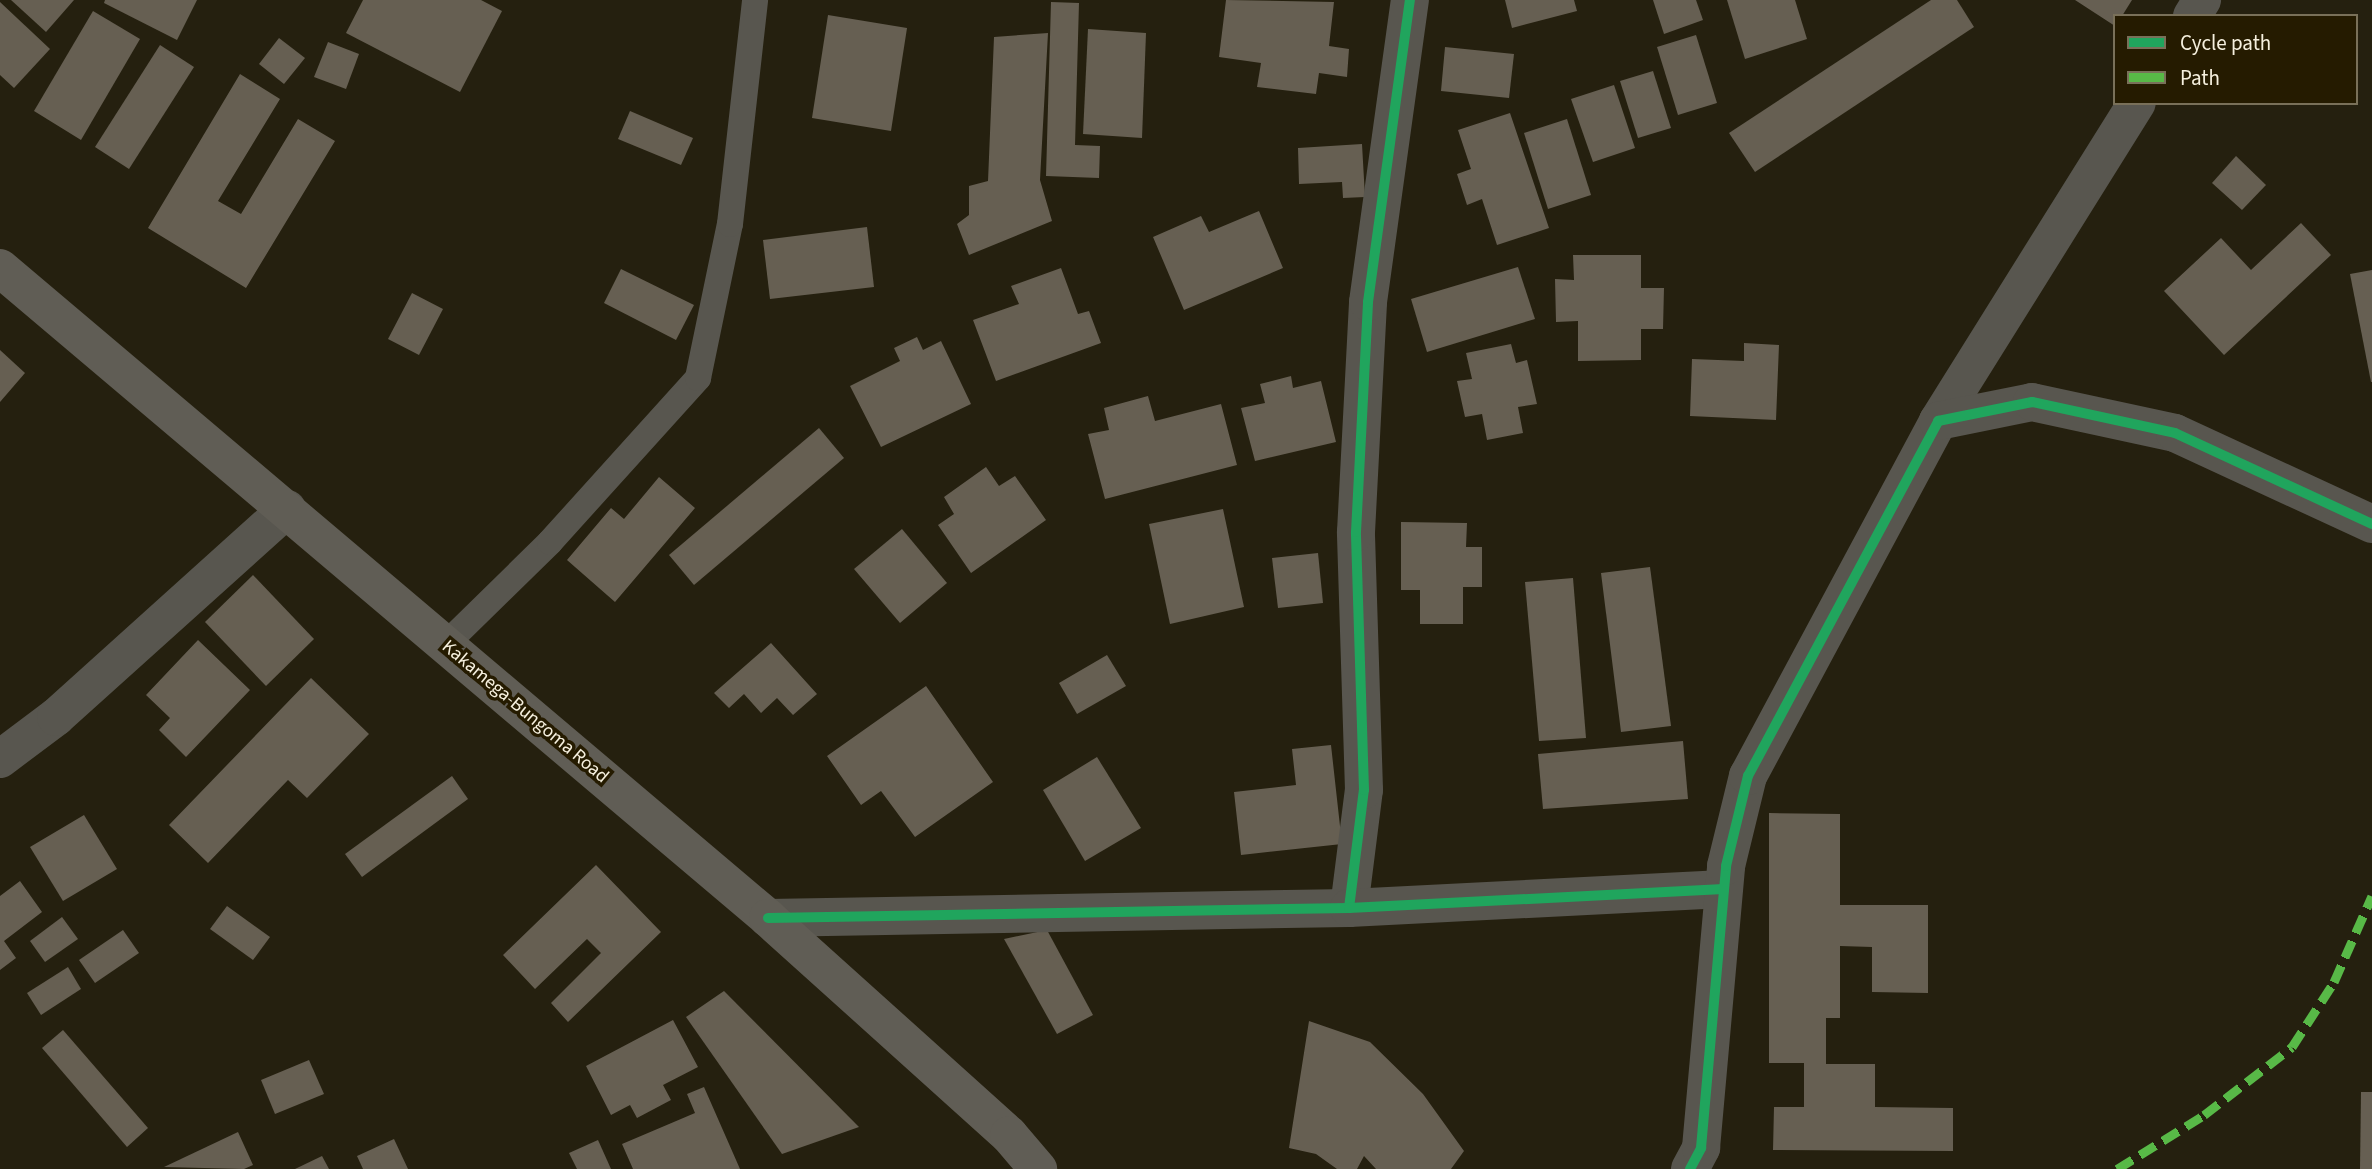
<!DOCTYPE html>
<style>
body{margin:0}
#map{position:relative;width:2372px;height:1169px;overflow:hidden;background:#25200f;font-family:"Source Sans 3",sans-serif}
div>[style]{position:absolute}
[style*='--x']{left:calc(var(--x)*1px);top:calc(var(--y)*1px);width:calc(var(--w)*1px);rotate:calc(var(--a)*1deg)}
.building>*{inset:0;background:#665f52}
.lane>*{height:26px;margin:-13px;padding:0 13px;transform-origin:13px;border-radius:13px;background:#58564f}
.street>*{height:38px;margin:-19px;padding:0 19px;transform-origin:19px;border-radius:19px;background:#58564f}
.primary>*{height:38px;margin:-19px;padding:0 19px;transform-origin:19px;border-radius:19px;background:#605d55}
.quiet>*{height:9px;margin-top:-4.5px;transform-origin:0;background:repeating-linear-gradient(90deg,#58b947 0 18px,transparent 0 27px)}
.cycleway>*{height:10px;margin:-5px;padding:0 5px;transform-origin:5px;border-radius:5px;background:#20a55d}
span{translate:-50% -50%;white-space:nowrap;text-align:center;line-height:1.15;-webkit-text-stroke:7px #251b00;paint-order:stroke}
.street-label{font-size:19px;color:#f6f0de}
.legend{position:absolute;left:2113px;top:14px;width:245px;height:91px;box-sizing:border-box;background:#251b00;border:2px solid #797059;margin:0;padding:9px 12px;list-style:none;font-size:21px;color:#f6f0de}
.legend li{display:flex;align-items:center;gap:14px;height:35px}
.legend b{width:35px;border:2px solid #797059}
</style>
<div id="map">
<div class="building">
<div style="clip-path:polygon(11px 0,74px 0,46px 32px)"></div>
<div style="clip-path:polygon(105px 0,197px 0,177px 40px,104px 3px)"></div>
<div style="clip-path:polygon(363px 0,481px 0,502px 11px,460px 92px,346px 33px)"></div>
<div style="clip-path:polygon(1226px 0,1334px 2px,1329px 46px,1349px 49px,1347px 77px,1319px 73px,1316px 94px,1257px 87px,1261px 63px,1219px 57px)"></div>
<div style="clip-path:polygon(1505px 0,1574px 0,1577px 11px,1512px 28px)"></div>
<div style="clip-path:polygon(1653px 0,1696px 0,1703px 20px,1664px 34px)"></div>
<div style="clip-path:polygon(1727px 0,1795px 0,1807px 39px,1745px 59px)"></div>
<div style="clip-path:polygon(1931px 0,1957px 0,1974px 27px,1755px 172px,1729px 133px)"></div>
<div style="clip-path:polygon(2075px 0,2132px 0,2122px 16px,2115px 16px,2115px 26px)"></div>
<div style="clip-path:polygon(0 2px,50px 49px,14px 88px,0 75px)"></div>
<div style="clip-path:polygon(1051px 2px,1079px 3px,1075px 145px,1100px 146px,1099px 178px,1046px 176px)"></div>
<div style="clip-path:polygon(93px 11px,140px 39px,81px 140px,34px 111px)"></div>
<div style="clip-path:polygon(828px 15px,907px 28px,891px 131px,812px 118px)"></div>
<div style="clip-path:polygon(1088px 29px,1146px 33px,1142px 138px,1083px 134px)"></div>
<div style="clip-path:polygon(1048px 33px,1040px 180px,1052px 221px,969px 255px,957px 224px,969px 215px,969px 186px,988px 181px,994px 37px)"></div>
<div style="clip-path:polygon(1696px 35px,1717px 103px,1678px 115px,1657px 47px)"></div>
<div style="clip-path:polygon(279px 38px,305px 58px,284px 84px,259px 64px)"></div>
<div style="clip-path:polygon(328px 42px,359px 54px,346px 89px,314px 77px)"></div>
<div style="clip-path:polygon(160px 45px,194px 67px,129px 169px,95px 147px)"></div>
<div style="clip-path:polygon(1445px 47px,1514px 54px,1509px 98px,1441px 91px)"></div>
<div style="clip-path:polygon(1653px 71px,1671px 128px,1638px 138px,1620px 81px)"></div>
<div style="clip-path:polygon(240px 74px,280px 99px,218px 201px,241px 214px,298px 119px,335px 141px,246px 288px,148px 228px)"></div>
<div style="clip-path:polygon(1614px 85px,1635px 148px,1593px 162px,1571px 99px)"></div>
<div style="clip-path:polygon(630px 111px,693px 138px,681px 165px,618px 139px)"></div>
<div style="clip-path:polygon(1510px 113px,1549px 228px,1497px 245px,1482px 199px,1467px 205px,1457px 174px,1471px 169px,1458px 130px)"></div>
<div style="clip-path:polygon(1567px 119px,1591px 195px,1548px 209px,1524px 133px)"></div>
<div style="clip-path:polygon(1362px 144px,1365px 197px,1343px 198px,1342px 182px,1299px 184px,1298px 148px)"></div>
<div style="clip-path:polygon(2236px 156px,2266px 185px,2242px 210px,2212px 183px)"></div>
<div style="clip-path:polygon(1259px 211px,1283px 268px,1184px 310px,1153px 237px,1201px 216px,1209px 232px)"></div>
<div style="clip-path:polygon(2301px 223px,2331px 255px,2224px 355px,2164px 291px,2221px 238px,2251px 270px)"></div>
<div style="clip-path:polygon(867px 227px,874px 287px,770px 299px,763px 240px)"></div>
<div style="clip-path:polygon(1573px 255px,1641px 255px,1641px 288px,1664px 288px,1663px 329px,1641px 329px,1641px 360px,1578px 361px,1578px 321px,1556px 322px,1555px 279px,1574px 280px)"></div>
<div style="clip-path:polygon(1518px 267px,1535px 319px,1427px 352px,1411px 299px)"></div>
<div style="clip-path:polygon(1061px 268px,1078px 314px,1089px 311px,1101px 343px,996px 381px,973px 320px,1019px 304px,1011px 286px)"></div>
<div style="clip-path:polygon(621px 269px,694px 305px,676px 340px,604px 303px)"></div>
<div style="clip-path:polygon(2372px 270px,2372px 382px,2371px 382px,2350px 274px)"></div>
<div style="clip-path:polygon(412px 293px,443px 309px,419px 355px,388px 339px)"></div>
<div style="clip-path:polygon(917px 337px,923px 350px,941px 341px,971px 404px,881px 447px,850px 386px,900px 361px,894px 348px)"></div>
<div style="clip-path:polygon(1744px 343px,1779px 345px,1776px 420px,1690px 416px,1692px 359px,1744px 361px)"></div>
<div style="clip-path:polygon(1511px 344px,1516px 363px,1527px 360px,1537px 404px,1518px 407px,1523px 433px,1487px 440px,1482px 414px,1465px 417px,1457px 381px,1472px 379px,1466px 353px)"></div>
<div style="clip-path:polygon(0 350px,25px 373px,0 402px)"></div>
<div style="clip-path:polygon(1291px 376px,1293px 388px,1321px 381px,1336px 442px,1255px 461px,1241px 408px,1265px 403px,1260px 384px)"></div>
<div style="clip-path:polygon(1148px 396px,1155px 421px,1221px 404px,1237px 465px,1105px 499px,1088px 434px,1109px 430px,1104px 408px)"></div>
<div style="clip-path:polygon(819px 428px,844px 458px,694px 585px,669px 555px)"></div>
<div style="clip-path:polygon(986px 467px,999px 486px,1015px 476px,1046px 520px,971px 573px,938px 525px,954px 514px,944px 497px)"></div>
<div style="clip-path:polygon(659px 477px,695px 508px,615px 602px,567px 560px,611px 508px,624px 519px)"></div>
<div style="clip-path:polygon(1223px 509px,1244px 607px,1170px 624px,1149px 524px)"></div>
<div style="clip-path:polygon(1401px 522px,1467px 523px,1466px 547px,1482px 547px,1482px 587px,1463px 587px,1463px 624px,1420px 624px,1420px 590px,1401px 590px)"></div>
<div style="clip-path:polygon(902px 529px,947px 583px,900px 623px,854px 569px)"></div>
<div style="clip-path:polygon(1318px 553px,1323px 603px,1278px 608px,1272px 558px)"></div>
<div style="clip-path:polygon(1650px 567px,1671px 726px,1621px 732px,1601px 573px)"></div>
<div style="clip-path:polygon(253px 575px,314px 639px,266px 686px,205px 622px)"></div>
<div style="clip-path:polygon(1573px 578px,1586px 738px,1539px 741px,1525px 582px)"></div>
<div style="clip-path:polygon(198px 640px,250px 690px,186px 757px,159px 730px,170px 718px,146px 695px)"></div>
<div style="clip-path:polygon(771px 643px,817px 694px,793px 715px,777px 698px,761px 713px,744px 694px,729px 708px,714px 693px)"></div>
<div style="clip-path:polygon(1107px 655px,1126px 686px,1077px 714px,1059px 683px)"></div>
<div style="clip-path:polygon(311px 678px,369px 734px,307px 798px,288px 780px,208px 863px,169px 825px)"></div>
<div style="clip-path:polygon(926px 686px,993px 782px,915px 837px,881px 791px,861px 805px,827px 756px)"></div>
<div style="clip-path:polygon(1683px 741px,1688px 799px,1543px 809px,1538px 754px)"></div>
<div style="clip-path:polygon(1331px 745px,1342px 844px,1241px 855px,1234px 792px,1296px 785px,1292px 749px)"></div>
<div style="clip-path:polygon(1097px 757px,1141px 828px,1085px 861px,1043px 790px)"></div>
<div style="clip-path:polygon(452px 776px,468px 799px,362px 877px,345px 854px)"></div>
<div style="clip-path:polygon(1769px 813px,1840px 814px,1840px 905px,1928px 905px,1928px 993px,1872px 992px,1872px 947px,1840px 946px,1840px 1018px,1826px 1018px,1826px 1064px,1875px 1064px,1875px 1107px,1953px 1108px,1953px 1151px,1773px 1150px,1774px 1107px,1804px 1107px,1804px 1063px,1769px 1063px)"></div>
<div style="clip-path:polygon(84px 815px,117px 869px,63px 901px,30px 847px)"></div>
<div style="clip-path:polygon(596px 865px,661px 932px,568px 1022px,551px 1003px,601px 953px,587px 939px,535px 989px,503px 955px)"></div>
<div style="clip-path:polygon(20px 881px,42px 912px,4px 941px,16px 958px,0 970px,0 896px)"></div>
<div style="clip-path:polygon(227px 906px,270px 937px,253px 960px,210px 929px)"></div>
<div style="clip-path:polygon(62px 917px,78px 939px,45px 962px,30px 941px)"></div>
<div style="clip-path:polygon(123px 930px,139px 953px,95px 983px,79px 960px)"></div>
<div style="clip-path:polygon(1047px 930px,1093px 1015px,1057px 1034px,1004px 939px)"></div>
<div style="clip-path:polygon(68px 967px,81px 989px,41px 1015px,27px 993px)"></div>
<div style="clip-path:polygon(724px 991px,859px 1127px,782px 1154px,686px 1017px)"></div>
<div style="clip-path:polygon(673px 1020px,698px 1067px,663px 1085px,671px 1100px,637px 1118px,630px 1105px,611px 1115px,586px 1066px)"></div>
<div style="clip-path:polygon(1309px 1021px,1370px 1042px,1423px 1094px,1464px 1151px,1451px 1169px,1376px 1169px,1364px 1156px,1357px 1169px,1337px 1169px,1316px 1154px,1289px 1148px)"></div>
<div style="clip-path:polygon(63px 1030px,148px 1128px,127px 1147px,42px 1048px)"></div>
<div style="clip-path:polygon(309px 1060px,324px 1094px,275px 1114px,261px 1080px)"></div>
<div style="clip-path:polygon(704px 1087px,740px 1169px,633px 1169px,622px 1144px,695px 1113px,687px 1094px)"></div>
<div style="clip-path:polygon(2361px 1092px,2372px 1092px,2372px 1169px,2360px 1169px)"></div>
<div style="clip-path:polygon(238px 1132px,253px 1165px,244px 1169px,164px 1167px)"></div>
<div style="clip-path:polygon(394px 1139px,408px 1169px,363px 1169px,357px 1156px)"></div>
<div style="clip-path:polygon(598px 1140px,611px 1169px,577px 1169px,569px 1153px)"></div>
<div style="clip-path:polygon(322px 1156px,329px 1169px,295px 1169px)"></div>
</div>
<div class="lane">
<div style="--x:445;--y:645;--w:147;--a:-44.4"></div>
<div style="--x:550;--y:542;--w:221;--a:-47.9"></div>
<div style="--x:698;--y:378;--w:157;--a:-78.3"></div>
<div style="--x:730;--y:224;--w:225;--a:-83.6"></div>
</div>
<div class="street">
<div style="--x:2192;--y:16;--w:19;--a:-58"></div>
<div style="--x:1938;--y:421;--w:375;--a:-58"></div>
<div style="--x:0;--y:759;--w:70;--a:-36.9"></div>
<div style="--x:56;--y:717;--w:311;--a:-42"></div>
<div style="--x:1349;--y:908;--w:119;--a:-82.8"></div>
<div style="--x:1364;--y:790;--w:258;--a:-91.8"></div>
<div style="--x:1356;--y:532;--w:230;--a:-87"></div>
<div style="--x:1368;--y:302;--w:305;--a:-82.1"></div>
<div style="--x:768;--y:918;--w:581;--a:-0.99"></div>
<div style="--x:1349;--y:908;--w:375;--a:-2.9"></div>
<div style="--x:1690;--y:1169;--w:24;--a:-62"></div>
<div style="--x:1701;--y:1148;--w:283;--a:-84.9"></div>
<div style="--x:1726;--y:866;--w:93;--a:-76.3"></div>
<div style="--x:1748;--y:776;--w:403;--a:-61.8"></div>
<div style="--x:1938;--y:421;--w:96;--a:-11.4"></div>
<div style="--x:2032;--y:402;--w:146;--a:12.2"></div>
<div style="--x:2175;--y:433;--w:217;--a:24.8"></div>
</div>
<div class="primary">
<div style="--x:0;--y:268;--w:1006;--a:40.24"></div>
<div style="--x:768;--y:918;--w:324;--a:42"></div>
<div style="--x:1009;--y:1135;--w:45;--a:49.5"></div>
</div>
<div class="quiet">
<div style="--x:2117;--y:1169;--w:102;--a:-31.8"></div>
<div style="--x:2204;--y:1115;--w:111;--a:-37.7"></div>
<div style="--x:2292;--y:1047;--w:77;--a:-57.1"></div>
<div style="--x:2334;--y:982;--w:94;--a:-66.2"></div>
</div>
<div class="cycleway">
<div style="--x:1349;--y:908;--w:119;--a:-82.8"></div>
<div style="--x:1364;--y:790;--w:258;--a:-91.8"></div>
<div style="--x:1356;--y:532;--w:230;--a:-87"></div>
<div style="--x:1368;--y:302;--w:305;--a:-82.1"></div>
<div style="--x:768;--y:918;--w:581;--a:-0.99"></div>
<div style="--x:1349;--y:908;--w:375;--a:-2.9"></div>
<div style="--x:1690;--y:1169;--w:24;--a:-62"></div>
<div style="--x:1701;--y:1148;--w:283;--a:-84.9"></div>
<div style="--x:1726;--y:866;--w:93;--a:-76.3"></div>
<div style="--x:1748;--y:776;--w:403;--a:-61.8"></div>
<div style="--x:1938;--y:421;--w:96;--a:-11.4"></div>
<div style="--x:2032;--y:402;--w:146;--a:12.2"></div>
<div style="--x:2175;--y:433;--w:217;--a:24.8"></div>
</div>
<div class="street-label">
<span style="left:525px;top:712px;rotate:40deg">Kakamega-Bungoma Road</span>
</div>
<ul class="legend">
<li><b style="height:9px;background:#20a55d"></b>Cycle path</li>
<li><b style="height:9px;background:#58b947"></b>Path</li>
</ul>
</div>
